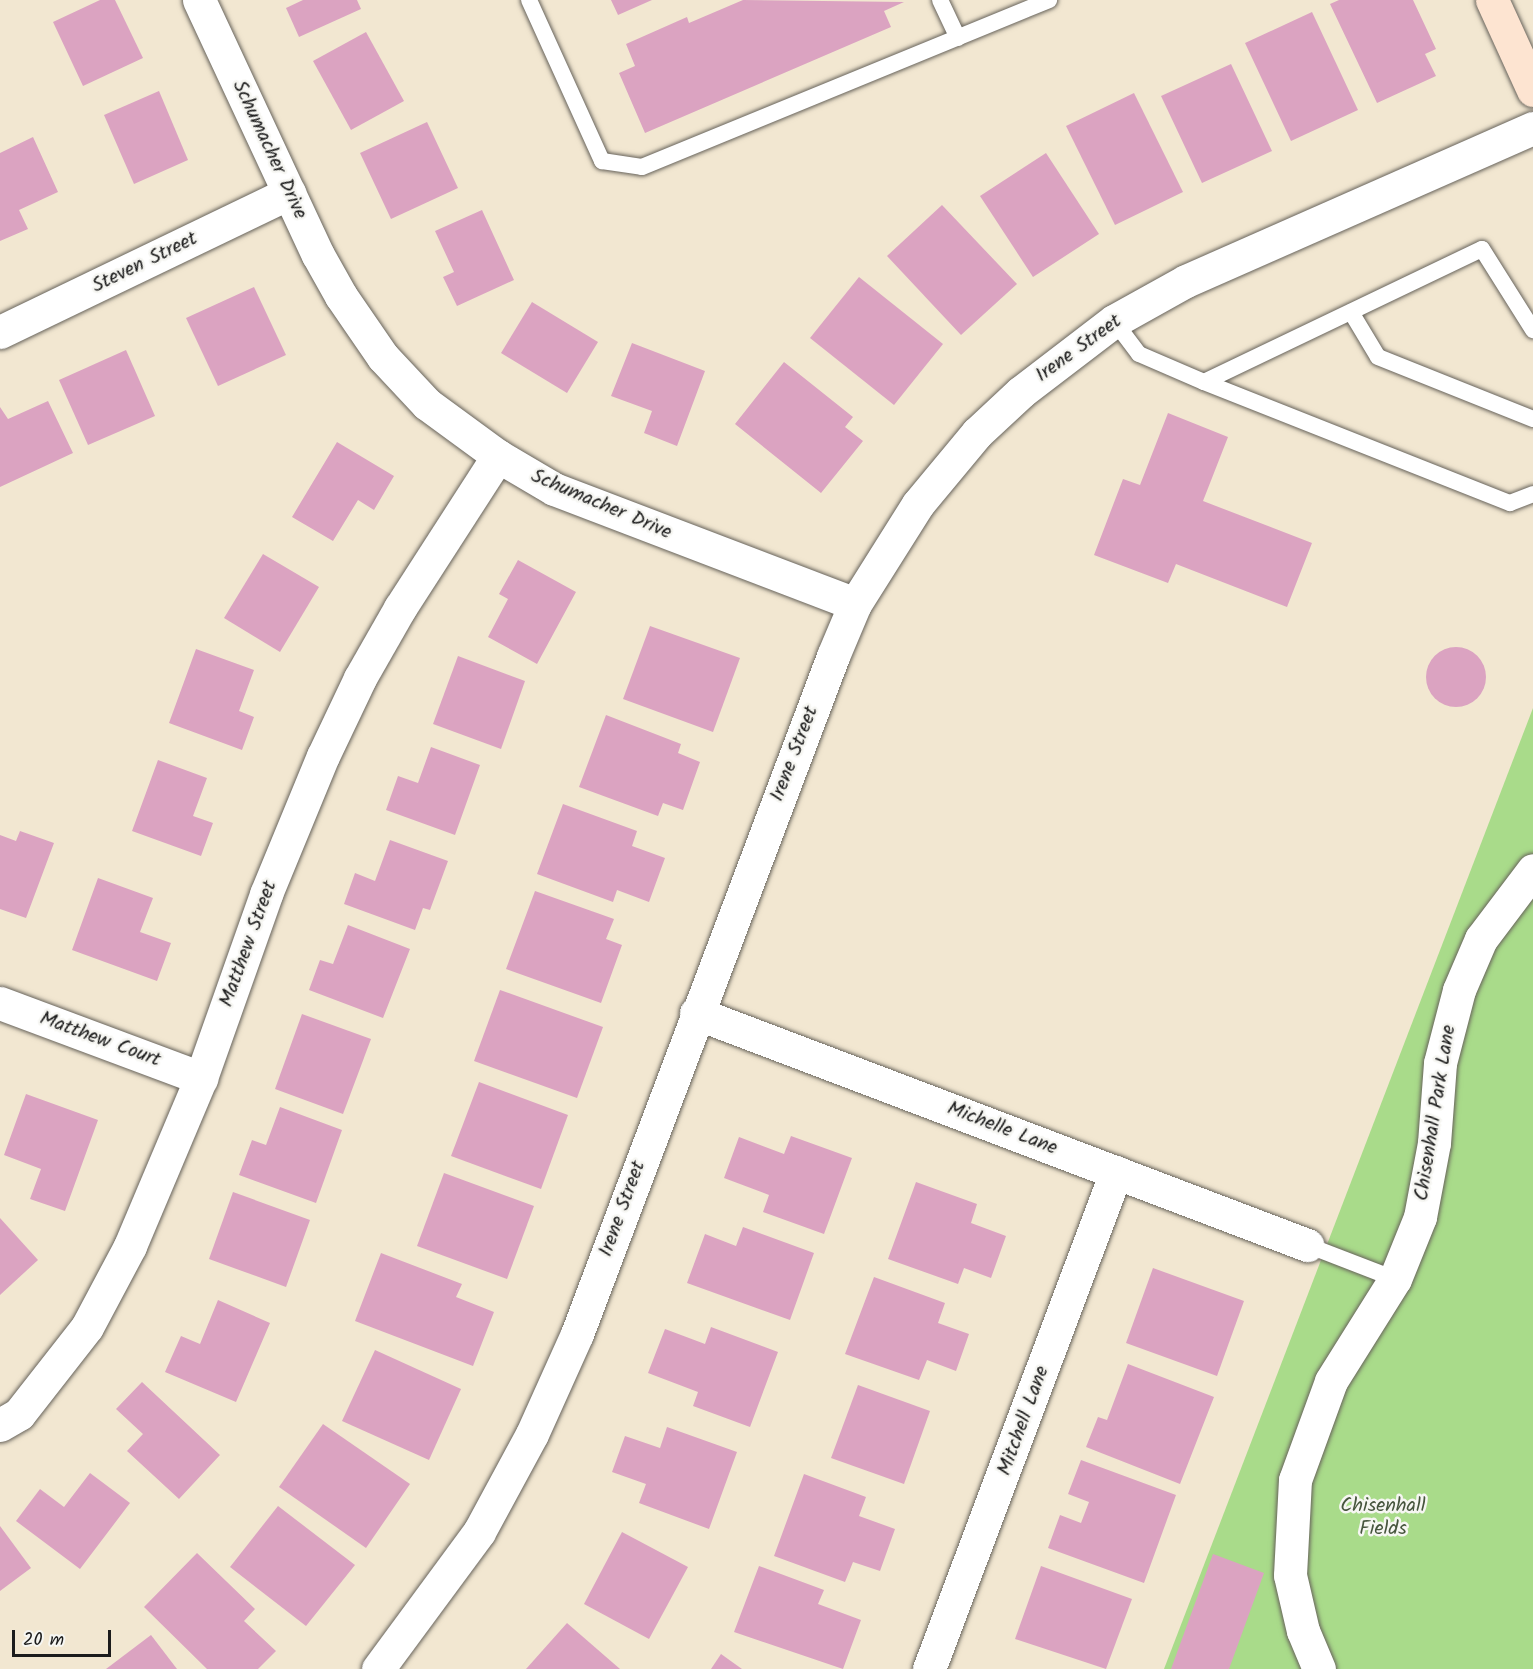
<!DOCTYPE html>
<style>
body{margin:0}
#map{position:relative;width:1533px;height:1669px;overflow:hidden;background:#f2e7d1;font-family:Kalam,sans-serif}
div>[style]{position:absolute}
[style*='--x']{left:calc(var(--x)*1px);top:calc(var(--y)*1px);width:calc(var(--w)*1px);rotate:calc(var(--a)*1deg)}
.green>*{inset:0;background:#a9db8a}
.building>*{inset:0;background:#dba3c1}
.round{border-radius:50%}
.roads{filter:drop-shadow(0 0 2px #67635b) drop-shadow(0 0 2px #67635b)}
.lane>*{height:16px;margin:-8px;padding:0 8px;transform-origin:8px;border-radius:8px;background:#fff}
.street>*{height:33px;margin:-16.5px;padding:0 16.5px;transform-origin:16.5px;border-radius:16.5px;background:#fff}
.secondary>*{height:33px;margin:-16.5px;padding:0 16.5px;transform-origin:16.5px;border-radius:16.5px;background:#fde4d1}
span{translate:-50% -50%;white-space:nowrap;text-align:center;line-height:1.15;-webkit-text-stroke:5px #f6f6f2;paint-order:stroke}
.street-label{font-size:20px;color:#1c1c1c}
.park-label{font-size:20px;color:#46553d}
.scale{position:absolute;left:12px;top:1630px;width:99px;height:27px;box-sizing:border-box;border:3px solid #1c1c1c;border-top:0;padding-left:8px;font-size:18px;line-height:21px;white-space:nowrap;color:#1c1c1c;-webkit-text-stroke:4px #f6f6f2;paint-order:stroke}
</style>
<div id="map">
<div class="green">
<div style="clip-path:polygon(1533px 708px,1533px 1669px,1164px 1669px)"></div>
</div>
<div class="building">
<div style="clip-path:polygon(100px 0,115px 0,143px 58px,83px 86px,53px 22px)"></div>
<div style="clip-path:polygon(303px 0,357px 0,361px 9px,299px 37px,286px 8px)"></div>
<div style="clip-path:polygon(611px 0,652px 0,618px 15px)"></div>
<div style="clip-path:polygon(743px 0,904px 2px,884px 11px,891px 27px,645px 133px,619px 73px,635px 66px,626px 44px,687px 17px,689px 23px)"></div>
<div style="clip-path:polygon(1339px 0,1413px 0,1436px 49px,1425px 54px,1436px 76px,1377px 103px,1330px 4px)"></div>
<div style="clip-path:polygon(1312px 12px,1358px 110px,1291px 141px,1245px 43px)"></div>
<div style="clip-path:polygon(366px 32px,404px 101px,351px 130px,313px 61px)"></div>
<div style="clip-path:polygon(1231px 64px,1272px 151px,1202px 183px,1161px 96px)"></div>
<div style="clip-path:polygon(159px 91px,188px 160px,134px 184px,104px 115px)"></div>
<div style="clip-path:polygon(1134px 93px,1183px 192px,1115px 225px,1066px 126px)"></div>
<div style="clip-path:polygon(427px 122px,458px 188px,391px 219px,360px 153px)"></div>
<div style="clip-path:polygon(33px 137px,58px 192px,19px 210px,28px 229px,0 241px,0 153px)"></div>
<div style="clip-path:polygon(1046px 153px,1099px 234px,1033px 277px,980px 196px)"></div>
<div style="clip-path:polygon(942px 205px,1017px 284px,961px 335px,887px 256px)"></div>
<div style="clip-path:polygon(482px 210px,514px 280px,457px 306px,443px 277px,454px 272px,435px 231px)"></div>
<div style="clip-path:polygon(859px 277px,943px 344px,894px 405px,810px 338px)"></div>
<div style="clip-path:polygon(254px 287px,286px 355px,218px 386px,186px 318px)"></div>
<div style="clip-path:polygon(532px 302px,598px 342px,567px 393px,501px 353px)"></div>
<div style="clip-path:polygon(632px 343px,705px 371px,677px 446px,644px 433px,652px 411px,611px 396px)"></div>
<div style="clip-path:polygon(126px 350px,155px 416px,88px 445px,59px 380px)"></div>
<div style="clip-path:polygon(784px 362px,853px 417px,845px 427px,863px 441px,821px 493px,735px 424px)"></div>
<div style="clip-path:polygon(48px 401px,73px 453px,0 487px,0 407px,8px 419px)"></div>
<div style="clip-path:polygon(1168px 413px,1228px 437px,1203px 501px,1312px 543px,1287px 607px,1176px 564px,1168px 583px,1094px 555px,1123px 479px,1140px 485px)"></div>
<div style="clip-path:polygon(337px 442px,394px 476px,374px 510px,358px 500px,333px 541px,292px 517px)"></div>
<div style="clip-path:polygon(263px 554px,319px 587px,280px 652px,224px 618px)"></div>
<div style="clip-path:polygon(518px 560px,576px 592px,537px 664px,488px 637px,508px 599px,499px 594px)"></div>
<div style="clip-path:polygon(650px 626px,740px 658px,713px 732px,623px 699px)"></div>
<div class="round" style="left:1426px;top:647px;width:60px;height:60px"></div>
<div style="clip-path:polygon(196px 649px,254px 670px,239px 711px,254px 717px,242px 750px,169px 723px)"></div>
<div style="clip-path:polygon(458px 656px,525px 681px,501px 749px,433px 724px)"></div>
<div style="clip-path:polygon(606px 715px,681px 744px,678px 753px,700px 762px,683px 810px,663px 803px,658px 816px,579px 787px)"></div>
<div style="clip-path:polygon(431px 747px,480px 765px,455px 835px,386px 810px,398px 776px,418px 783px)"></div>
<div style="clip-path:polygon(158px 760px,207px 778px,193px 816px,213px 823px,201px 856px,132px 831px)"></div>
<div style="clip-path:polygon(563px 804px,637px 831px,632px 846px,665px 858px,649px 902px,617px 890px,613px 902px,537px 874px)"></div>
<div style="clip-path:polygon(20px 831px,54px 843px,26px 918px,0 909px,0 835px,16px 841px)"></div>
<div style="clip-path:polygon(390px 840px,448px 861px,430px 910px,423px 908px,415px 930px,344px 904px,355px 873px,375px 881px)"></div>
<div style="clip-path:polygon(98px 878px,153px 898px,140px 932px,171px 943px,157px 981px,72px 950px)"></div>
<div style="clip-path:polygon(535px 891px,614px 919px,606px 939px,622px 945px,601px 1003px,506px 969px)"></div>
<div style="clip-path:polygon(348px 925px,410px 949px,383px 1018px,309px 990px,320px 960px,333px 964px)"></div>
<div style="clip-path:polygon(500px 990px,603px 1027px,577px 1098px,474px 1061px)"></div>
<div style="clip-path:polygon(302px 1014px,371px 1039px,343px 1114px,275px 1089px)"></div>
<div style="clip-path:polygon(479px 1082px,568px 1115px,541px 1189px,451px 1156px)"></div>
<div style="clip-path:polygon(26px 1094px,98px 1120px,65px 1211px,30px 1199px,41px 1169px,4px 1155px)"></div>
<div style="clip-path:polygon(280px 1107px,342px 1130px,316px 1203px,239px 1175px,252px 1140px,266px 1145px)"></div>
<div style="clip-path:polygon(791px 1136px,852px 1158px,824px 1234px,763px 1212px,769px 1195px,724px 1178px,739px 1137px,784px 1154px)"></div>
<div style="clip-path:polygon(444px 1173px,534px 1206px,507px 1279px,417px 1246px)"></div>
<div style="clip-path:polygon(916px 1182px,977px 1204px,971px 1223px,1006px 1236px,991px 1278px,964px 1268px,958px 1284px,888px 1259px)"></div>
<div style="clip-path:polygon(233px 1192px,310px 1220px,286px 1287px,209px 1259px)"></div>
<div style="clip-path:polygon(0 1218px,38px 1260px,0 1295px)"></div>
<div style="clip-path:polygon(743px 1227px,814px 1253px,790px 1320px,687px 1283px,705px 1234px,736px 1246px)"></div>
<div style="clip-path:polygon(381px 1253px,462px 1284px,456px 1297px,494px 1312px,473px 1366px,355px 1321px)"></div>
<div style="clip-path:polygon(1153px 1268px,1244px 1301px,1217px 1376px,1126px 1343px)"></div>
<div style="clip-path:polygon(874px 1277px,945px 1303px,938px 1323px,969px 1334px,956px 1371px,927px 1360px,919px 1380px,845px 1354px)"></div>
<div style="clip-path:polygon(218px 1300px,270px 1323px,236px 1402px,165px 1372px,181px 1336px,200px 1344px)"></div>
<div style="clip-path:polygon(711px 1327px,778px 1352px,750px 1427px,693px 1406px,698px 1392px,648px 1373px,665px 1329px,705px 1344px)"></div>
<div style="clip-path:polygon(375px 1350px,461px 1389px,429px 1460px,342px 1421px)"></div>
<div style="clip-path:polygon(1128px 1364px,1214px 1397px,1180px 1484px,1086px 1447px,1098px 1417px,1107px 1420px)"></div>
<div style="clip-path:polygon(142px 1382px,220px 1455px,179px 1499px,127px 1451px,143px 1434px,116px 1409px)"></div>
<div style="clip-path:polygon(858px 1385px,930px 1411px,904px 1484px,831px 1458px)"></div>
<div style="clip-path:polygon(323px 1424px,410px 1484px,366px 1548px,279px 1487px)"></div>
<div style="clip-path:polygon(667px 1427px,737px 1452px,709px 1529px,639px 1503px,646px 1484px,612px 1472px,625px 1436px,660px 1448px)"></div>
<div style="clip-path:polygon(1081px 1460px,1176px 1495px,1144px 1583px,1048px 1548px,1060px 1515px,1081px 1523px,1089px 1502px,1068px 1494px)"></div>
<div style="clip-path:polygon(90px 1473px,130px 1503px,80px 1569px,16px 1521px,40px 1489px,64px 1507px)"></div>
<div style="clip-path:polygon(804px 1474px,866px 1497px,859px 1516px,895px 1529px,880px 1571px,853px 1562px,845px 1582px,774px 1556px)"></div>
<div style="clip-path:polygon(278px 1506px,355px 1565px,306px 1626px,230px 1567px)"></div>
<div style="clip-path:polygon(0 1526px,31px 1568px,0 1591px)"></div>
<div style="clip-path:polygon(622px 1532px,688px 1567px,649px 1639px,584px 1604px)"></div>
<div style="clip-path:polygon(197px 1553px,255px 1609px,244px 1621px,276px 1651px,258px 1669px,207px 1669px,144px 1607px)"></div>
<div style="clip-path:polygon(1213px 1554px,1264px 1573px,1229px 1669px,1171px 1669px)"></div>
<div style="clip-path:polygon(759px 1566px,824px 1590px,818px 1604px,861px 1620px,843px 1669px,734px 1632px)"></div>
<div style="clip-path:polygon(1041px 1566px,1132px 1599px,1106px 1669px,1015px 1639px)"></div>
<div style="clip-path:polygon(567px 1623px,620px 1669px,526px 1669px)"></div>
<div style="clip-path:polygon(151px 1635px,177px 1669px,106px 1669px)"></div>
<div style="clip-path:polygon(721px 1654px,742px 1669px,711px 1669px)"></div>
</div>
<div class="roads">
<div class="lane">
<div style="--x:529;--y:0;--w:177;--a:65.6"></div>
<div style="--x:602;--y:161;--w:40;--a:8.5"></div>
<div style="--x:642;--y:167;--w:440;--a:-22.3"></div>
<div style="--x:940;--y:0;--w:42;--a:64.7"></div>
<div style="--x:1351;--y:312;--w:52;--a:59"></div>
<div style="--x:1378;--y:357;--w:167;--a:21.8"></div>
<div style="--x:1114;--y:321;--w:41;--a:52.9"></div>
<div style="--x:1139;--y:354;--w:71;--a:23.3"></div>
<div style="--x:1204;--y:382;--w:308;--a:-25.6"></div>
<div style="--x:1482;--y:249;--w:96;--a:57.8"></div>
<div style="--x:1204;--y:382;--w:329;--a:21.6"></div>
<div style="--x:1510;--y:503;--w:25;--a:-21"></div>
<div style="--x:1307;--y:1245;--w:94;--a:21.1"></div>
</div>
<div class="street">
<div style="--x:199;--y:0;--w:281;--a:65"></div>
<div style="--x:318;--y:255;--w:47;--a:60.7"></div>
<div style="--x:341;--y:296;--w:74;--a:55.5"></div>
<div style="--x:383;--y:357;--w:64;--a:46.9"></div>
<div style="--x:427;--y:404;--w:88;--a:36.2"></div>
<div style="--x:498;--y:456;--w:65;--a:30.5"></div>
<div style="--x:554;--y:489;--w:322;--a:20.9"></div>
<div style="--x:0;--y:332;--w:321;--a:-25.7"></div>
<div style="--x:0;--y:1003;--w:215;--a:20.5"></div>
<div style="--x:696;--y:1013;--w:654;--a:20.79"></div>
<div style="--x:0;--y:1425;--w:22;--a:-30"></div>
<div style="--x:19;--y:1414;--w:110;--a:-52"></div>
<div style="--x:87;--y:1327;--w:92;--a:-62"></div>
<div style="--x:130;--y:1246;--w:182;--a:-67.1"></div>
<div style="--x:201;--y:1078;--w:195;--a:-70.5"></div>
<div style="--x:266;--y:894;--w:149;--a:-67.6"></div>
<div style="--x:323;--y:756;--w:86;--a:-64.6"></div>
<div style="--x:360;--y:678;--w:81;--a:-60.3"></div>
<div style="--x:400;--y:608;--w:181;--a:-57.2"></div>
<div style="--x:378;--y:1669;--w:170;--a:-53.6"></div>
<div style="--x:479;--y:1532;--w:111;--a:-61.6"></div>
<div style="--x:532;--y:1434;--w:110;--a:-65.8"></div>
<div style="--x:577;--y:1334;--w:725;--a:-69.31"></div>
<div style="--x:833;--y:656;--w:56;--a:-67.1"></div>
<div style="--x:855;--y:604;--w:118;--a:-57.8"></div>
<div style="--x:918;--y:504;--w:92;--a:-50.3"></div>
<div style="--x:977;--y:433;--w:60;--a:-43"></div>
<div style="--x:1021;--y:392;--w:117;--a:-37.4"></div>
<div style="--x:1114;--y:321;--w:82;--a:-29.1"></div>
<div style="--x:1186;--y:281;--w:379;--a:-23.8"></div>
<div style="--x:929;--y:1669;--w:531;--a:-69.38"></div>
<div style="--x:1319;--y:1669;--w:41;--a:-112.8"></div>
<div style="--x:1303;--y:1631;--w:57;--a:-103.1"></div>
<div style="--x:1290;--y:1575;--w:95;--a:-87"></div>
<div style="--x:1295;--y:1480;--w:105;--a:-70"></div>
<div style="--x:1331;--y:1381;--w:120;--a:-57.9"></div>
<div style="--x:1395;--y:1279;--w:67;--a:-68"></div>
<div style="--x:1420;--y:1217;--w:75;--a:-79.3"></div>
<div style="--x:1434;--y:1143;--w:80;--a:-85.7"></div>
<div style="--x:1440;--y:1063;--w:75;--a:-75.4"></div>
<div style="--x:1459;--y:990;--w:56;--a:-66.7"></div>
<div style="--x:1481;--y:939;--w:86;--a:-53"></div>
</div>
<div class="secondary">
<div style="--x:1492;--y:0;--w:99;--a:65.5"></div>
</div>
</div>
<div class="street-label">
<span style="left:269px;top:150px;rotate:65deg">Schumacher Drive</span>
<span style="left:145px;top:263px;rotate:-26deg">Steven Street</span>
<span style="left:1079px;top:349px;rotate:-36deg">Irene Street</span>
<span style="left:601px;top:505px;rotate:23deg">Schumacher Drive</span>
<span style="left:795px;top:754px;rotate:-69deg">Irene Street</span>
<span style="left:249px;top:944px;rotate:-70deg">Matthew Street</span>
<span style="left:100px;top:1040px;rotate:20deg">Matthew Court</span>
<span style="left:1436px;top:1113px;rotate:-81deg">Chisenhall Park Lane</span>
<span style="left:1002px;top:1129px;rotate:21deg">Michelle Lane</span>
<span style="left:623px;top:1209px;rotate:-70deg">Irene Street</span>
<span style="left:1024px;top:1421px;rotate:-70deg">Mitchell Lane</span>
</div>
<div class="park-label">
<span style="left:1383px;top:1518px">Chisenhall<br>Fields</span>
</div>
<div class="scale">20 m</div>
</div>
